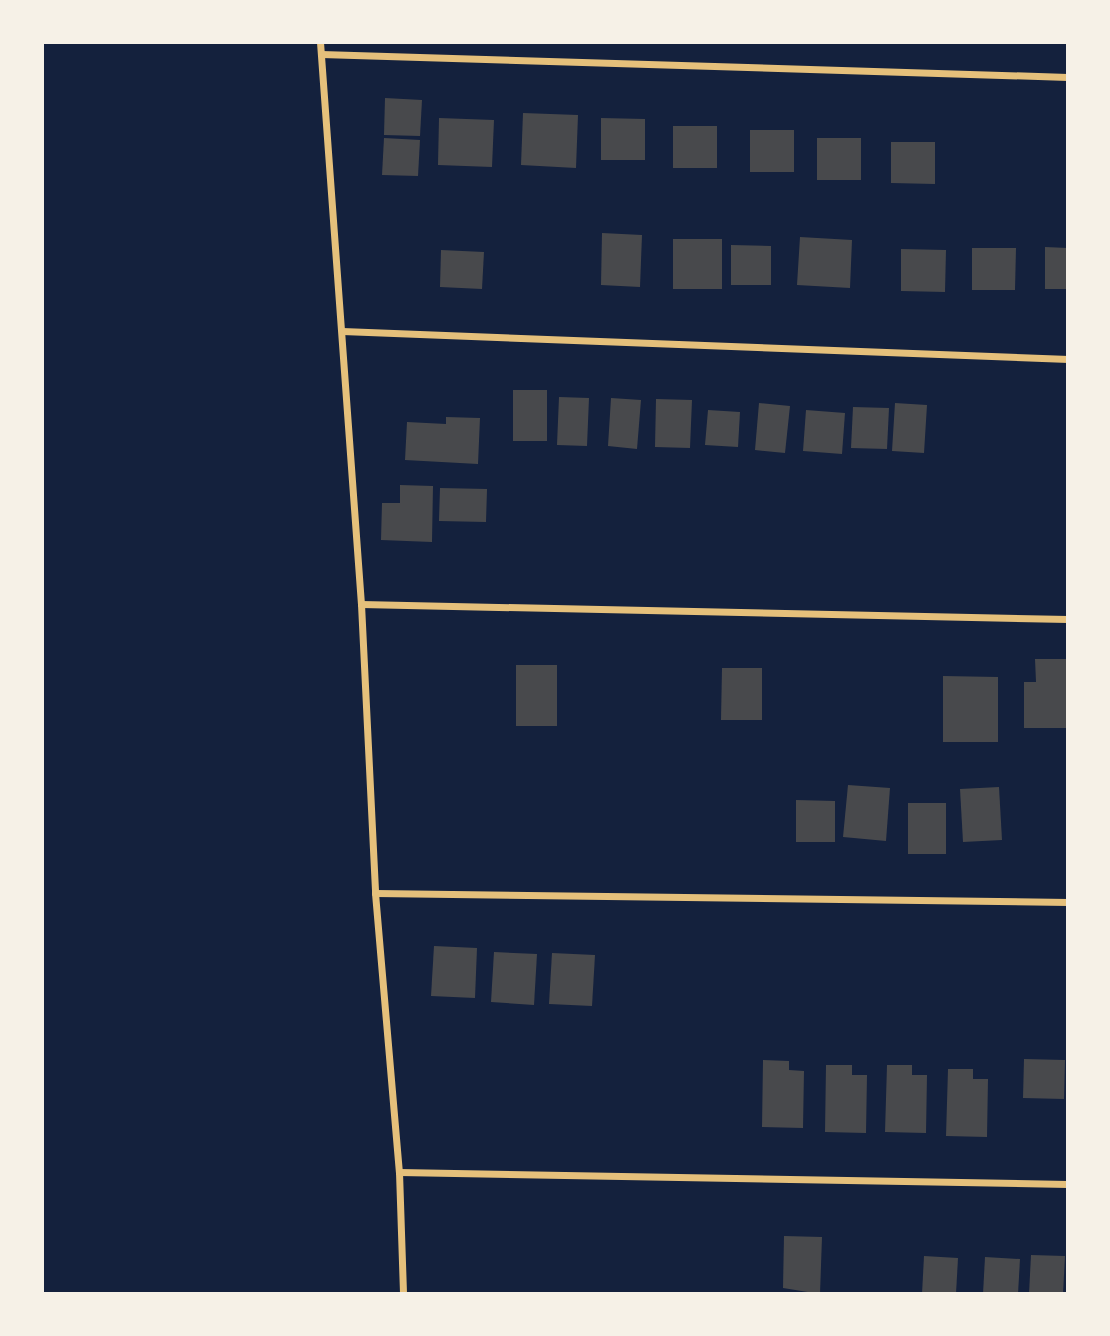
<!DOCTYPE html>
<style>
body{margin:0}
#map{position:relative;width:1110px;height:1336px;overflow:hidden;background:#14213d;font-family:"Fira Sans Condensed",sans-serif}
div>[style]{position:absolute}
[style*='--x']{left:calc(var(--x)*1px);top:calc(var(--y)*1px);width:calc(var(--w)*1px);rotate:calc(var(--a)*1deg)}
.building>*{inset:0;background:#48494c}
.minor>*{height:7px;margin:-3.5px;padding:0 3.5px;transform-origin:3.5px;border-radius:3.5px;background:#e5c07b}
span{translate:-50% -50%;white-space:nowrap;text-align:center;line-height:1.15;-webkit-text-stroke:7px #f6f1e7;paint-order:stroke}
.frame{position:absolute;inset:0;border:44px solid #f6f1e7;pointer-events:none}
</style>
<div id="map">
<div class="building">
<div style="clip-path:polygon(385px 98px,422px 100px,420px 136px,384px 135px)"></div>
<div style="clip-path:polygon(523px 113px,578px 115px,576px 168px,521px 165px)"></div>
<div style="clip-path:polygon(439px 118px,494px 120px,492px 167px,438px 165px)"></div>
<div style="clip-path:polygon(601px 118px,645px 119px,645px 160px,601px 160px)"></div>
<div style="clip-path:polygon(673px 126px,717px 126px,717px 168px,673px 168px)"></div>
<div style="clip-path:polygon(750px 130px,794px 130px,794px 172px,750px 172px)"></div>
<div style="clip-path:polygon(384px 138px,420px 140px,418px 176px,382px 175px)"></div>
<div style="clip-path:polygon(817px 138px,861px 138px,861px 180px,817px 180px)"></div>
<div style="clip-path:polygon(891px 142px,935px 142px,935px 184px,891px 183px)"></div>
<div style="clip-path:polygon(602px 233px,642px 235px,640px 287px,601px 285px)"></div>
<div style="clip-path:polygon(800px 237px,852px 240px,850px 288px,797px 285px)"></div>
<div style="clip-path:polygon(673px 239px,722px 239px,722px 289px,673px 289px)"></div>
<div style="clip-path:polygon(731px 245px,771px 246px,771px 285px,731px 285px)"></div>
<div style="clip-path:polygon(1045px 247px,1068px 248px,1068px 289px,1045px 289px)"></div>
<div style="clip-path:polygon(972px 248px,1016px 248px,1015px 290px,972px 290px)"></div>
<div style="clip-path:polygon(901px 249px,946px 250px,945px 292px,901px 291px)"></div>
<div style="clip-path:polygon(441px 250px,484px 252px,482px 289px,440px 287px)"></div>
<div style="clip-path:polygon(513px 390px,547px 390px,547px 441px,513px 441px)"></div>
<div style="clip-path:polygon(559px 397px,589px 398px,587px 446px,557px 445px)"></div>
<div style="clip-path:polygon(611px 398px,641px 400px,637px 449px,608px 446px)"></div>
<div style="clip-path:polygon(656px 399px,692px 400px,690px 448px,655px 447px)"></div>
<div style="clip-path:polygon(759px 403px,790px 406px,785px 453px,755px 450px)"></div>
<div style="clip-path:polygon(895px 403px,927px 405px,924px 453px,892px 451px)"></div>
<div style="clip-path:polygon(853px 407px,889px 408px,887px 449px,851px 448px)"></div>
<div style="clip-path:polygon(708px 410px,740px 412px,738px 447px,705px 445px)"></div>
<div style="clip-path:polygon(806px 410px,845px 413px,842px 454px,803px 451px)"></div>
<div style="clip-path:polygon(446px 417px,480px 418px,478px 464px,405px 460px,407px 422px,446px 424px)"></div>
<div style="clip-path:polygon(400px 485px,433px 486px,432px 542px,381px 540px,382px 503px,400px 503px)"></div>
<div style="clip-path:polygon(440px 488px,487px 489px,486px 522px,439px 521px)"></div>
<div style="clip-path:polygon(1035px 659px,1068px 659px,1068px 728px,1024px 728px,1024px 682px,1036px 682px)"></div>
<div style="clip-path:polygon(516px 665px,557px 665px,557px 726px,516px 726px)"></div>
<div style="clip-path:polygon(722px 668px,762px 668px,762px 720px,721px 720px)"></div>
<div style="clip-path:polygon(943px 676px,998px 677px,998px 742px,943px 742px)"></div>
<div style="clip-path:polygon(848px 785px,890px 788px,886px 841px,843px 837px)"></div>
<div style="clip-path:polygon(999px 787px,1002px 840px,963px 842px,960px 789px)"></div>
<div style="clip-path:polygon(796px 800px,835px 801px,835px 842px,796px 842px)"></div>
<div style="clip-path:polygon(908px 803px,946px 803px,946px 854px,908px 854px)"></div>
<div style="clip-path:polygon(434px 946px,477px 948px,475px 998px,431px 996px)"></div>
<div style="clip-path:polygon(494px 952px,537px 954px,534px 1005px,491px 1002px)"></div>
<div style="clip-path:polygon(552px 953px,595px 955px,592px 1006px,549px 1004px)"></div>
<div style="clip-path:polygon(1024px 1059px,1065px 1060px,1064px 1099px,1023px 1098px)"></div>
<div style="clip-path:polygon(763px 1060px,789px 1061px,789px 1070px,804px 1071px,803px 1128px,762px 1127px)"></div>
<div style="clip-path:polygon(826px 1065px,852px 1065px,852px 1075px,867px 1075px,866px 1133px,825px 1132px)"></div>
<div style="clip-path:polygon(887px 1065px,912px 1065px,912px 1075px,927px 1075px,926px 1133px,885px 1132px)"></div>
<div style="clip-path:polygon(948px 1069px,973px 1069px,973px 1079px,988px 1079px,987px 1137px,946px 1136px)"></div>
<div style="clip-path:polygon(784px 1236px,822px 1237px,820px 1294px,783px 1288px)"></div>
<div style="clip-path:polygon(1031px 1255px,1065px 1256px,1063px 1294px,1029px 1294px)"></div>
<div style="clip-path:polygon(924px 1256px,958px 1258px,956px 1294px,922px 1294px)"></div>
<div style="clip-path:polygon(985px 1257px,1020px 1259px,1018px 1294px,983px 1294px)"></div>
</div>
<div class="minor">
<div style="--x:320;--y:42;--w:563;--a:85.83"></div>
<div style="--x:361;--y:604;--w:289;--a:87.2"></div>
<div style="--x:375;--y:893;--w:280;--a:85.1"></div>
<div style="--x:399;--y:1172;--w:122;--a:88.1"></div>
<div style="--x:321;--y:54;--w:747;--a:1.76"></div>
<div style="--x:342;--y:331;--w:727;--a:2.21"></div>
<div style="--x:361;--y:604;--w:707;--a:1.22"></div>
<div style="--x:375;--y:893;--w:693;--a:0.74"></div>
<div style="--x:399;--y:1172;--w:669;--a:1.03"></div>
</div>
<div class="frame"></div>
</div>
